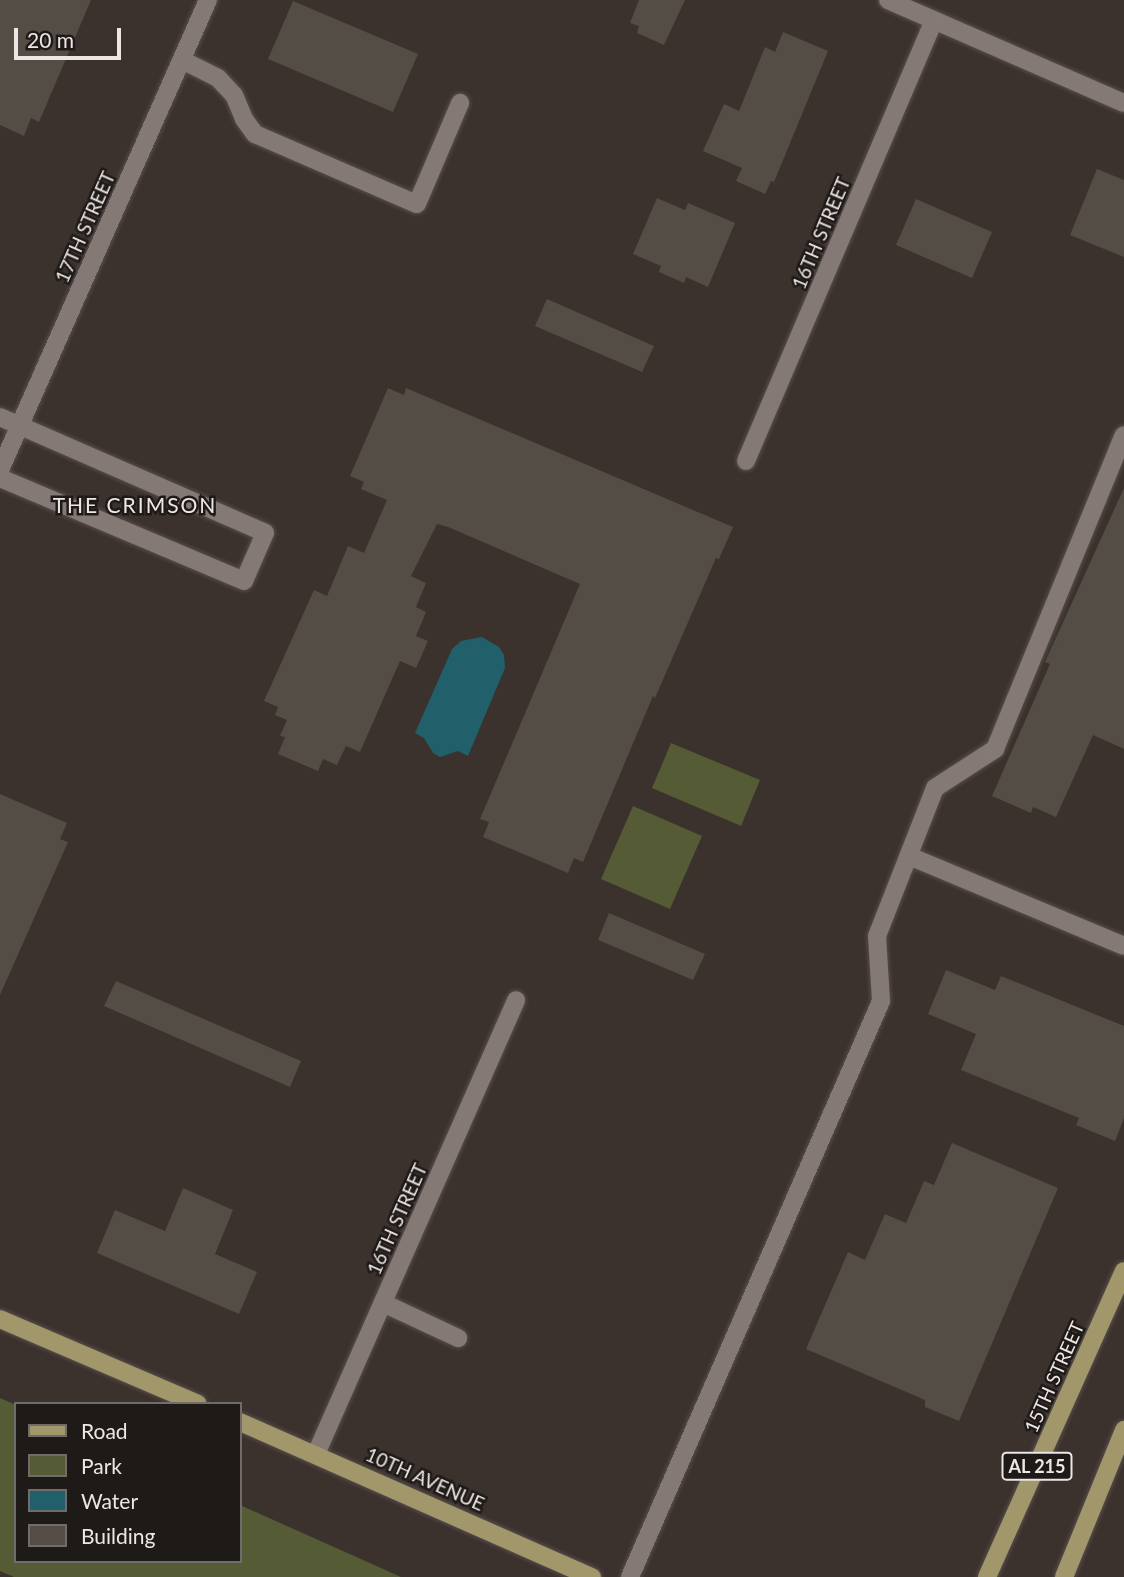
<!DOCTYPE html>
<style>
body{margin:0}
#map{position:relative;width:1124px;height:1577px;overflow:hidden;background:#3b312d;font-family:Lato,sans-serif}
div>[style]{position:absolute}
[style*='--x']{left:calc(var(--x)*1px);top:calc(var(--y)*1px);width:calc(var(--w)*1px);rotate:calc(var(--a)*1deg)}
.green>*{inset:0;background:#555b34}
.water>*{inset:0;background:#215f6a}
.building>*{inset:0;background:#534d45}
.roads{filter:drop-shadow(0 0 2px #574e4b) drop-shadow(0 0 2px #574e4b)}
.minor>*{height:18px;margin:-9px;padding:0 9px;transform-origin:9px;border-radius:9px;background:#857975}
.major>*{height:18px;margin:-9px;padding:0 9px;transform-origin:9px;border-radius:9px;background:#a2966b}
span{translate:-50% -50%;white-space:nowrap;text-align:center;line-height:1.15;-webkit-text-stroke:5px #1e1a18;paint-order:stroke}
.shield-label span{padding:2px 5px;background:#1e1a18;border:2px solid;border-radius:5px;-webkit-text-stroke-width:0}
.shield-label{font-size:18px;color:#ede6e4;font-weight:700}
.street-label{font-size:19px;color:#ede6e4}
.neighbourhood-label{font-size:21px;color:#ede6e4;letter-spacing:2px}
.legend{position:absolute;left:14px;top:1402px;width:228px;height:161px;box-sizing:border-box;background:#1e1a18;border:2px solid #716c6a;margin:0;padding:9px 12px;list-style:none;font-size:21px;color:#ede6e4}
.legend li{display:flex;align-items:center;gap:14px;height:35px}
.legend b{width:35px;border:2px solid #716c6a}
.scale{position:absolute;left:14px;top:28px;width:107px;height:32px;box-sizing:border-box;border:4px solid #ede6e4;border-top:0;padding-left:9px;font-size:21px;line-height:24px;white-space:nowrap;color:#ede6e4;-webkit-text-stroke:5px #1e1a18;paint-order:stroke}
</style>
<div id="map">
<div class="green">
<div style="clip-path:polygon(671px 743px,760px 780px,741px 826px,652px 788px)"></div>
<div style="clip-path:polygon(633px 806px,702px 836px,670px 909px,601px 879px)"></div>
<div style="clip-path:polygon(0 1398px,16px 1405px,16px 1561px,240px 1561px,240px 1505px,401px 1577px,14px 1577px,0 1571px)"></div>
</div>
<div class="water">
<div style="clip-path:polygon(482px 637px,499px 647px,504px 655px,505px 668px,468px 756px,458px 751px,440px 757px,433px 753px,424px 738px,415px 733px,452px 649px,461px 641px)"></div>
</div>
<div class="building">
<div style="clip-path:polygon(0 0,91px 0,39px 122px,31px 118px,24px 136px,0 125px)"></div>
<div style="clip-path:polygon(639px 0,685px 0,664px 45px,637px 33px,639px 26px,630px 23px)"></div>
<div style="clip-path:polygon(293px 1px,418px 54px,393px 112px,268px 59px)"></div>
<div style="clip-path:polygon(783px 32px,828px 51px,774px 182px,771px 181px,765px 194px,736px 181px,742px 168px,703px 151px,724px 104px,739px 111px,765px 47px,775px 52px)"></div>
<div style="clip-path:polygon(1097px 169px,1124px 180px,1124px 257px,1070px 235px)"></div>
<div style="clip-path:polygon(657px 198px,685px 210px,688px 203px,735px 223px,708px 287px,686px 277px,684px 283px,659px 272px,661px 266px,633px 254px)"></div>
<div style="clip-path:polygon(916px 199px,992px 232px,972px 278px,896px 245px)"></div>
<div style="clip-path:polygon(547px 299px,654px 346px,642px 372px,535px 326px)"></div>
<div style="clip-path:polygon(388px 388px,404px 395px,406px 388px,733px 527px,719px 559px,716px 558px,655px 698px,653px 696px,583px 862px,574px 858px,568px 873px,483px 837px,489px 822px,480px 819px,580px 584px,448px 527px,437px 524px,411px 576px,426px 583px,416px 607px,426px 612px,416px 636px,428px 641px,416px 668px,400px 661px,360px 752px,346px 746px,337px 765px,323px 759px,318px 771px,278px 754px,285px 737px,280px 736px,287px 720px,275px 715px,278px 707px,264px 701px,314px 590px,327px 596px,348px 546px,364px 553px,387px 500px,361px 489px,364px 482px,350px 476px)"></div>
<div style="clip-path:polygon(1124px 488px,1124px 749px,1093px 735px,1056px 817px,1033px 807px,1031px 813px,992px 796px,1050px 664px,1045px 662px)"></div>
<div style="clip-path:polygon(0 794px,67px 823px,60px 839px,68px 842px,0 995px)"></div>
<div style="clip-path:polygon(609px 913px,705px 954px,693px 980px,598px 940px)"></div>
<div style="clip-path:polygon(946px 970px,995px 990px,1001px 976px,1124px 1026px,1124px 1118px,1115px 1141px,1076px 1125px,1079px 1118px,961px 1070px,976px 1034px,928px 1014px)"></div>
<div style="clip-path:polygon(116px 981px,301px 1061px,290px 1087px,104px 1006px)"></div>
<div style="clip-path:polygon(952px 1143px,1058px 1188px,959px 1421px,925px 1407px,925px 1400px,806px 1349px,848px 1252px,865px 1260px,885px 1214px,906px 1223px,924px 1181px,934px 1185px)"></div>
<div style="clip-path:polygon(183px 1188px,233px 1210px,215px 1254px,257px 1272px,239px 1314px,97px 1253px,115px 1210px,165px 1231px)"></div>
</div>
<div class="roads">
<div class="minor">
<div style="--x:888;--y:0;--w:257;--a:23.6"></div>
<div style="--x:182;--y:60;--w:40;--a:26.6"></div>
<div style="--x:218;--y:78;--w:23;--a:47"></div>
<div style="--x:234;--y:95;--w:26;--a:67"></div>
<div style="--x:244;--y:119;--w:19;--a:54"></div>
<div style="--x:255;--y:134;--w:176;--a:23.4"></div>
<div style="--x:417;--y:204;--w:110;--a:-66.9"></div>
<div style="--x:0;--y:417;--w:289;--a:23.6"></div>
<div style="--x:265;--y:533;--w:52;--a:113.6"></div>
<div style="--x:244;--y:581;--w:265;--a:-157.1"></div>
<div style="--x:746;--y:461;--w:479;--a:-66.9"></div>
<div style="--x:0;--y:470;--w:514;--a:-66.13"></div>
<div style="--x:909;--y:856;--w:233;--a:22.7"></div>
<div style="--x:383;--y:1303;--w:83;--a:25"></div>
<div style="--x:316;--y:1454;--w:496;--a:-66.2"></div>
<div style="--x:630;--y:1577;--w:628;--a:-66.45"></div>
<div style="--x:881;--y:1001;--w:65;--a:-93.5"></div>
<div style="--x:877;--y:936;--w:159;--a:-68.6"></div>
<div style="--x:935;--y:788;--w:72;--a:-33"></div>
<div style="--x:995;--y:749;--w:339;--a:-67.7"></div>
</div>
<div class="major">
<div style="--x:0;--y:1319;--w:215;--a:23.2"></div>
<div style="--x:240;--y:1422;--w:385;--a:23.8"></div>
<div style="--x:987;--y:1577;--w:335;--a:-65.9"></div>
<div style="--x:1064;--y:1577;--w:159;--a:-67.8"></div>
</div>
</div>
<div class="shield-label">
<span style="left:1037px;top:1466px">AL 215</span>
</div>
<div class="street-label">
<span style="left:85px;top:227px;rotate:-66deg">17TH STREET</span>
<span style="left:821px;top:233px;rotate:-67deg">16TH STREET</span>
<span style="left:397px;top:1219px;rotate:-66deg">16TH STREET</span>
<span style="left:1054px;top:1377px;rotate:-66deg">15TH STREET</span>
<span style="left:425px;top:1479px;rotate:24deg">10TH AVENUE</span>
</div>
<div class="neighbourhood-label">
<span style="left:135px;top:505px">THE CRIMSON</span>
</div>
<ul class="legend">
<li><b style="height:9px;background:#a2966b"></b>Road</li>
<li><b style="height:19px;background:#555b34"></b>Park</li>
<li><b style="height:19px;background:#215f6a"></b>Water</li>
<li><b style="height:19px;background:#534d45"></b>Building</li>
</ul>
<div class="scale">20 m</div>
</div>
